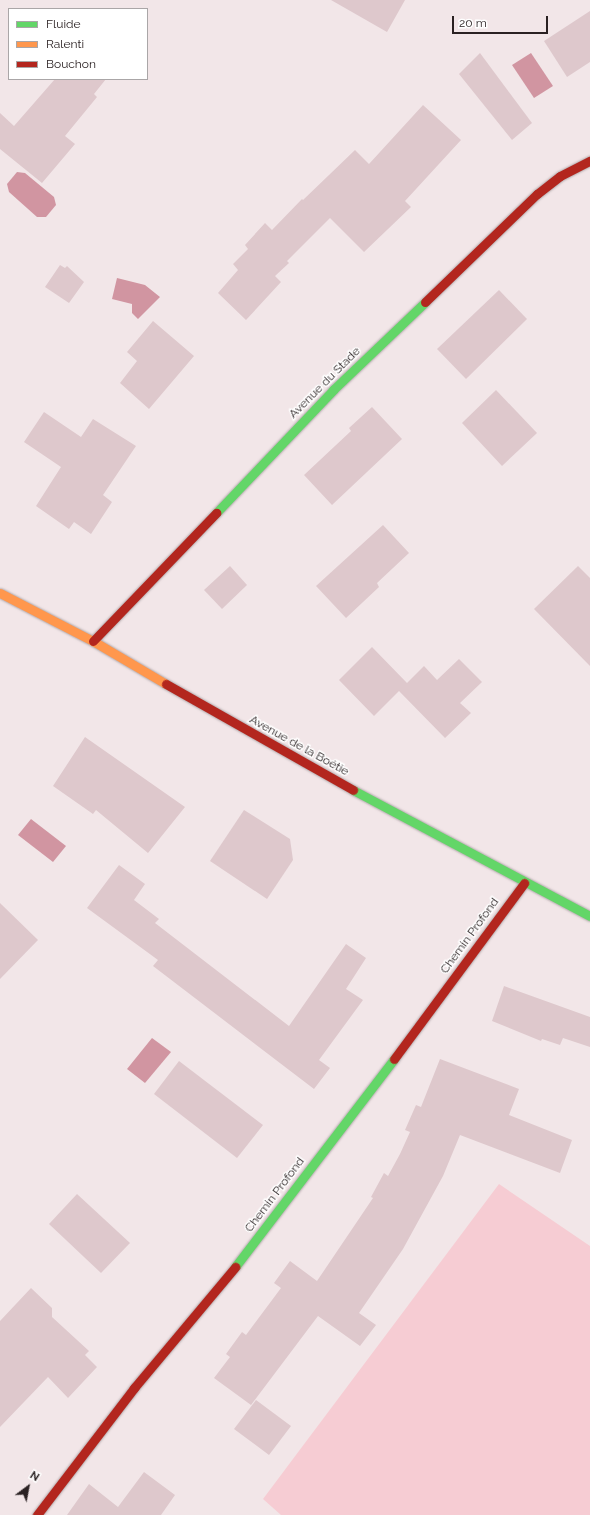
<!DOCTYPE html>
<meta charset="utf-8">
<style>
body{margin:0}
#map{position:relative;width:590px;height:1515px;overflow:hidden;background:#f2e6e8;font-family:Raleway,sans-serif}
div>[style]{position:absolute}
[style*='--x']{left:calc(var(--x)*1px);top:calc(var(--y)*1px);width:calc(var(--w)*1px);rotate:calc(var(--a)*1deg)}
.green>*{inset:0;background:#f6ccd3}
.water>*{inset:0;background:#d195a1}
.building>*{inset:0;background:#dec8cc}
.roads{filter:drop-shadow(0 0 1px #b3aaac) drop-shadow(0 0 1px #b3aaac)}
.fast>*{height:9px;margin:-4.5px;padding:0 4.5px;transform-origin:4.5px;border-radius:4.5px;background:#63d668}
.slow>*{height:9px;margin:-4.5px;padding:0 4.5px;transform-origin:4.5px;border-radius:4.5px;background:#ff974d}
.jam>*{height:9px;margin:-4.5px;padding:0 4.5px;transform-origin:4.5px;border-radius:4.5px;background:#b3261e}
span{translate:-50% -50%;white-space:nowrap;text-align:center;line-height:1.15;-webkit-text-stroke:3px #fff;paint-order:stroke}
.street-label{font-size:12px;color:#2a2122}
.legend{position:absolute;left:8px;top:8px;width:140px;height:72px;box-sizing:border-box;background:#fff;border:1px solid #aaa6a7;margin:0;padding:5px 7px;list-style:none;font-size:12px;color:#2a2122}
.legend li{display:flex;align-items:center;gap:8px;height:20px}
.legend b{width:20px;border:1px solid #aaa6a7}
.north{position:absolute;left:8px;top:1467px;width:40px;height:40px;-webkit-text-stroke:3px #fff;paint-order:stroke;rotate:32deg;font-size:11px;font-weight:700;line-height:16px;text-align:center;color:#2a2122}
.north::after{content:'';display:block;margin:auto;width:14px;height:18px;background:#2a2122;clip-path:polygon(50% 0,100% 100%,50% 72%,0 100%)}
.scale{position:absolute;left:452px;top:16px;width:96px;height:18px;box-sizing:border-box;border:2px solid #2a2122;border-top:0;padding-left:5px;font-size:12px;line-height:14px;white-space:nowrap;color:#2a2122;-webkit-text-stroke:3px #fff;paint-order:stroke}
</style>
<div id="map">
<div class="green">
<div style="clip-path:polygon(499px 1184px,590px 1246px,590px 1515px,281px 1515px,263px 1499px)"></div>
</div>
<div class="water">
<div style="clip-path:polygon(531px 53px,553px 86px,534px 98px,512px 65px)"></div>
<div style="clip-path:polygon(17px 172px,25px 173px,54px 197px,56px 205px,46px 217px,37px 217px,9px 192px,7px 184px)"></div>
<div style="clip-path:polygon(117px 278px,145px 285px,160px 297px,138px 319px,132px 313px,132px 304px,112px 299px)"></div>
<div style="clip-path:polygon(31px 819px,66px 846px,53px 862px,18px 835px)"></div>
<div style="clip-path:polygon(152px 1038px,171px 1052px,145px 1083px,127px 1069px)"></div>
</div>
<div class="building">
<div style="clip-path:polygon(331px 0,405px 0,387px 32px)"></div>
<div style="clip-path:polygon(590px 11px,590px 62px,567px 77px,544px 41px)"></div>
<div style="clip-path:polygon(480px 53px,532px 123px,512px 140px,459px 74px)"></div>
<div style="clip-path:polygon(55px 79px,106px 79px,94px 94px,97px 97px,65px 136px,75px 144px,42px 183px,0 149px,0 113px,14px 126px)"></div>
<div style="clip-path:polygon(423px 105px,461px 140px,405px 201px,411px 207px,364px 252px,330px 218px,287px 261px,289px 263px,275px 276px,281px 282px,246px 320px,218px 293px,238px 270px,233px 264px,248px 249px,245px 245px,265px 223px,272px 230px,302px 199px,303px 200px,355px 150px,369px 164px)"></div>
<div style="clip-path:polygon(60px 265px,65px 268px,67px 266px,84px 282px,69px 303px,45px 287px)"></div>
<div style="clip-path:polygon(499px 290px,527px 319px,466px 379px,437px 349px)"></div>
<div style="clip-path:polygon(153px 321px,194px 356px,149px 409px,120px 383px,137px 361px,127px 352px)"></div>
<div style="clip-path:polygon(496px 390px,537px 433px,502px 466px,462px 423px)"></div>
<div style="clip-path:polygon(372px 407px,402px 439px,332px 505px,304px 475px,351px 431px,349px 428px)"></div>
<div style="clip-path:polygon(44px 412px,81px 437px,93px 419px,136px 446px,103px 495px,112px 502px,91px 534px,74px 522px,69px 529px,36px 506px,61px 467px,24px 442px)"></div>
<div style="clip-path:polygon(383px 525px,409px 553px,377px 583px,379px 587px,346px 618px,316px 586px)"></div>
<div style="clip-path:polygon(230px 566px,247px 585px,222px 609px,204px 590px)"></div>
<div style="clip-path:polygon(578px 566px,590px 578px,590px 666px,534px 609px)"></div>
<div style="clip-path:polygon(372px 647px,407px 683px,424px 666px,437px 680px,459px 659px,482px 682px,460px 703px,471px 713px,445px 738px,399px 691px,374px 716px,339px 680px)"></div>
<div style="clip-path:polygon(85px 737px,185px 807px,148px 853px,96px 810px,93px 814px,53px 786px)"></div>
<div style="clip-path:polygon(244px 810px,290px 839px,293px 860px,267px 899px,210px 861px)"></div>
<div style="clip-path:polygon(119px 865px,145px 884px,134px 900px,159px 919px,155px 923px,289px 1026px,346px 944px,366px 958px,346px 989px,363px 1000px,319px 1060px,330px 1068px,314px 1089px,153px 966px,158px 960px,87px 908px)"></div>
<div style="clip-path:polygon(0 903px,38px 940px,0 979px)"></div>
<div style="clip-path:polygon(504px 986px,590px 1017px,590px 1047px,563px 1038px,560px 1045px,542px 1039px,541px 1041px,492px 1021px)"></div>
<div style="clip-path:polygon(440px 1059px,519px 1089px,509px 1115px,572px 1140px,560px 1173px,460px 1135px,443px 1176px,403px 1249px,359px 1313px,376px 1325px,360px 1346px,318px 1316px,251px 1405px,214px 1378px,230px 1357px,226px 1354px,242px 1332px,246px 1335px,281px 1288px,274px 1283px,290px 1261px,317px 1281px,373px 1198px,371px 1197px,384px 1173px,388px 1176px,400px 1154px,410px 1132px,405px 1130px,416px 1105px,421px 1107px)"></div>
<div style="clip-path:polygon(179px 1061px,263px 1125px,237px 1158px,154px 1094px)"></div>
<div style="clip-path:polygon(77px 1194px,130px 1243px,101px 1273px,49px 1224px)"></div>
<div style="clip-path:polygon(31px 1288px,52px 1308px,52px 1317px,89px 1351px,85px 1355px,97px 1367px,68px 1398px,48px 1377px,0 1427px,0 1321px)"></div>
<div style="clip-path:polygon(256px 1400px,291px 1426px,269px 1455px,234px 1429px)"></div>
<div style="clip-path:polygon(144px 1472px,175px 1495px,161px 1515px,67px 1515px,89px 1484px,118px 1507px)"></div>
</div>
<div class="roads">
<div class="fast">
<div style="--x:216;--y:513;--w:170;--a:-46.4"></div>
<div style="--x:333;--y:390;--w:127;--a:-43.7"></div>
<div style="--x:353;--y:790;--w:268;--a:28"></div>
<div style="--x:235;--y:1267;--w:262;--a:-52.6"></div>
</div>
<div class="slow">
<div style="--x:0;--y:593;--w:105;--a:27.3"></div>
<div style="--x:93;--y:641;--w:85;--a:30.5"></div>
</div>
<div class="jam">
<div style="--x:425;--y:302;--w:156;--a:-44"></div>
<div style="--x:537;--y:194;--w:29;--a:-38"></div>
<div style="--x:560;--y:176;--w:34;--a:-27"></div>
<div style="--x:93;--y:641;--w:178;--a:-46.1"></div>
<div style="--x:166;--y:684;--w:215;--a:29.5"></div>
<div style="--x:394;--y:1059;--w:219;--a:-53.5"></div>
<div style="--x:37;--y:1515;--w:160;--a:-52.6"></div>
<div style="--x:134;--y:1388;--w:158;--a:-50.1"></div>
</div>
</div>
<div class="street-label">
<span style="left:325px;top:383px;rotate:-45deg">Avenue du Stade</span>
<span style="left:299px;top:746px;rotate:29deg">Avenue de la Boétie</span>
<span style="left:470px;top:936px;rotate:-54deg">Chemin Profond</span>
<span style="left:275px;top:1195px;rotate:-53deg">Chemin Profond</span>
</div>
<ul class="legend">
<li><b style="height:5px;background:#63d668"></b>Fluide</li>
<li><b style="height:5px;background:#ff974d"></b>Ralenti</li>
<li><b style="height:5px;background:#b3261e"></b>Bouchon</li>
</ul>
<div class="north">N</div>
<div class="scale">20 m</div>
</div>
